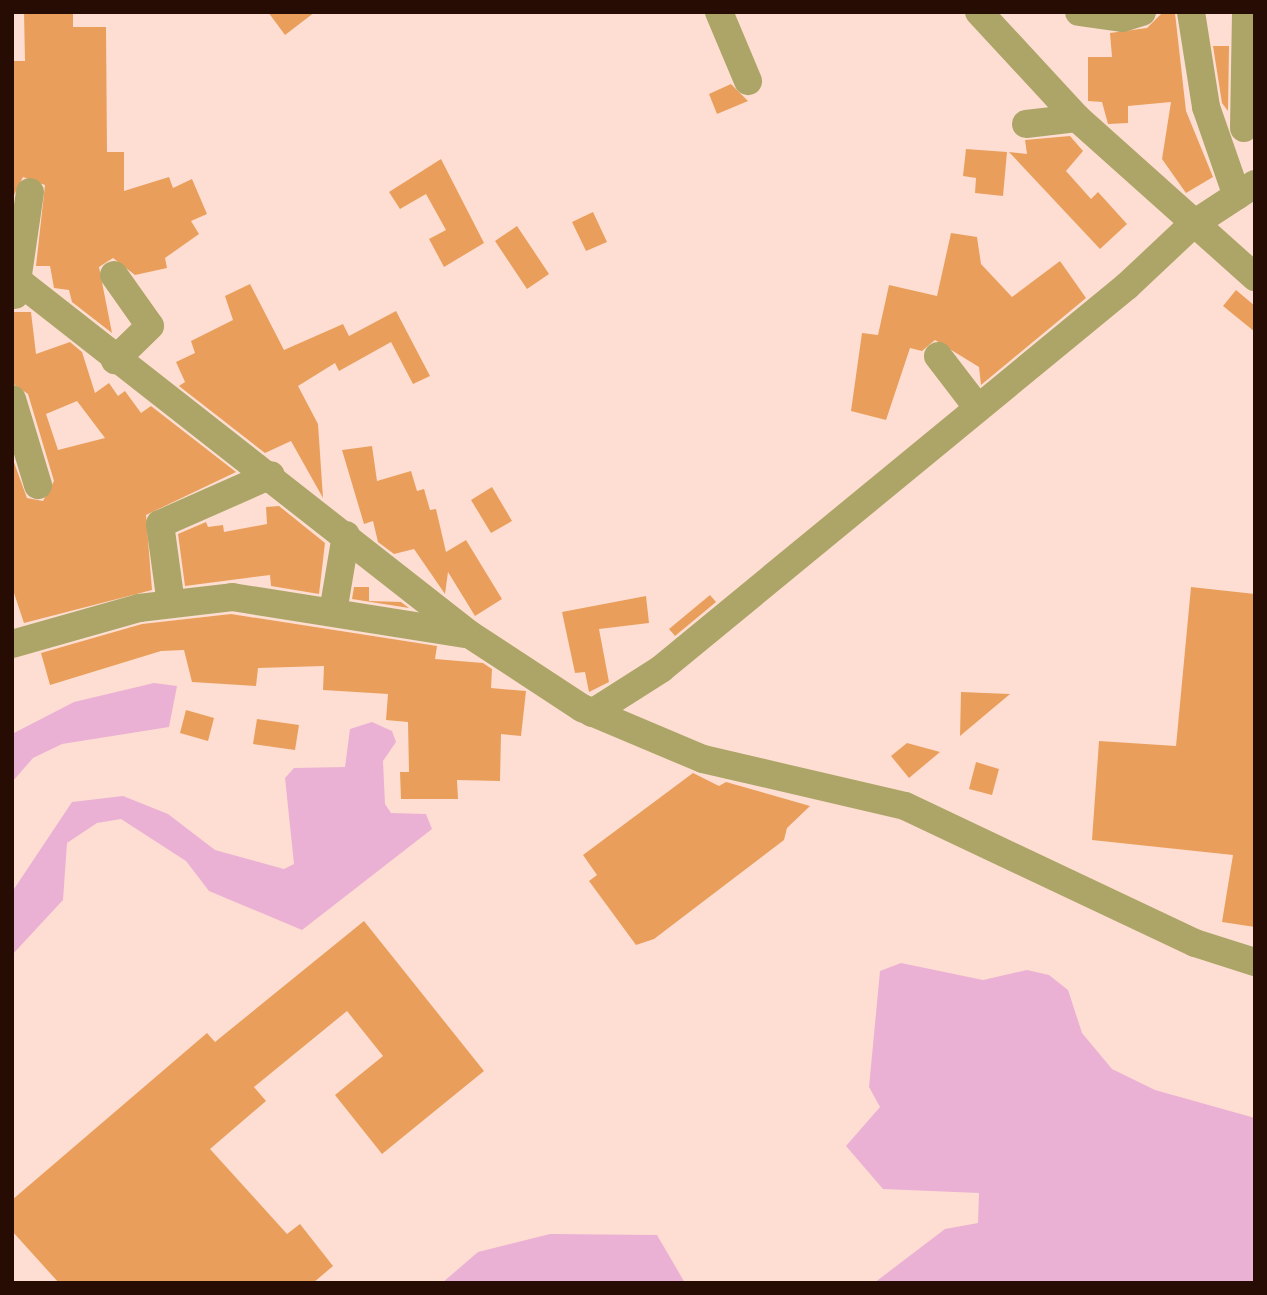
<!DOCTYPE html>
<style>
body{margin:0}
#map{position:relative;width:1267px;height:1295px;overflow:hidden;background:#feded2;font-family:"Source Sans 3",sans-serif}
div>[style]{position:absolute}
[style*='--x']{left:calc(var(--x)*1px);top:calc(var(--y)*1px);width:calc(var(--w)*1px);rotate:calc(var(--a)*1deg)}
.green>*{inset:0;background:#ebb1d4}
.building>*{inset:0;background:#e99f5b}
.minor>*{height:28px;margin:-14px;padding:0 14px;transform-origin:14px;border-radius:14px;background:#aca567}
span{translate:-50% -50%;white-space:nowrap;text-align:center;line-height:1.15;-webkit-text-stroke:7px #feded2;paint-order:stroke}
.frame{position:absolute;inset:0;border:14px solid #270c03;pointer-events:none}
</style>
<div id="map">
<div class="green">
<div style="clip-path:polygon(154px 683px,177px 686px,169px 727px,62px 744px,33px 758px,12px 782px,12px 734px,74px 702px)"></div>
<div style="clip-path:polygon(372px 722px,392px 731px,396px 742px,383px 761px,385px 804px,391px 813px,426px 814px,432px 829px,302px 930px,209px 891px,186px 861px,121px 819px,97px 823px,67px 843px,63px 900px,12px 955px,12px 892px,72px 802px,123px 796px,168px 814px,215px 850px,284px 869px,294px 864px,285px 778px,294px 768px,345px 767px,350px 729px)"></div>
<div style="clip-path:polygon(901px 963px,983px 980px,1027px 970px,1049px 975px,1068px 990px,1082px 1033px,1112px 1069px,1155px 1090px,1255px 1118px,1255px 1283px,874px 1283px,945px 1229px,978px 1223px,979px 1193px,883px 1189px,846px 1146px,880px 1107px,869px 1087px,880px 971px)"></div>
<div style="clip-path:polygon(550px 1234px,657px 1235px,685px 1283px,442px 1283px,478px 1252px)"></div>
</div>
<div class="building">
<div style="clip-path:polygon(24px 12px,73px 12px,73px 27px,106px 27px,107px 152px,124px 152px,124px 191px,169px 177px,173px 188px,192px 179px,207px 214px,191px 221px,199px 234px,165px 258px,167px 268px,135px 275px,113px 258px,99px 267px,112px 333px,72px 302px,69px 290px,54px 288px,50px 266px,36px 266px,45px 185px,23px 177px,12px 199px,12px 61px,25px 61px)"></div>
<div style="clip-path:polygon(268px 12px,315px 12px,285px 35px)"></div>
<div style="clip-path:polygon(1162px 13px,1175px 13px,1186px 111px,1213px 177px,1186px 193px,1162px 159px,1171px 102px,1128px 106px,1128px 123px,1108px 124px,1102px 102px,1088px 101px,1088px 57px,1112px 57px,1110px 33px,1147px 28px)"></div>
<div style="clip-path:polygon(1213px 46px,1229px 46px,1228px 111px,1222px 103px)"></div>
<div style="clip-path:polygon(731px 84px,748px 101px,717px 114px,709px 94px)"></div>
<div style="clip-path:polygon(1070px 136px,1083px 151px,1066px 171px,1091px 199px,1098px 192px,1127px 224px,1100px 249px,1009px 152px,1027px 154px,1025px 140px)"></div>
<div style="clip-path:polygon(966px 149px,1007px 152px,1003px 196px,975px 193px,976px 178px,963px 176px)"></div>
<div style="clip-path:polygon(441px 159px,484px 243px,444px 267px,429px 239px,446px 230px,426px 194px,400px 209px,389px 192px)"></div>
<div style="clip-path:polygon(593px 212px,607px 242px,586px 251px,572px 222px)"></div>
<div style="clip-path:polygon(517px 226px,549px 274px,527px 289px,495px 241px)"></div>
<div style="clip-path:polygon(951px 233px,977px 237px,981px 264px,1012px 297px,1060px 261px,1086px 298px,981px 385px,979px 367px,935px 340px,922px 351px,910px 348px,886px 420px,851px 411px,862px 333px,878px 335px,889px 285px,937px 296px)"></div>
<div style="clip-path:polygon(250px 284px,284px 350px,343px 324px,349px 336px,396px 311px,430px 376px,413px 384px,391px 342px,339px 371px,335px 363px,298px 386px,318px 424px,323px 498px,291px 441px,265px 453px,179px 386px,185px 382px,176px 362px,195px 353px,191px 341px,233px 320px,225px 296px)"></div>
<div style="clip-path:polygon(1236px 290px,1255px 306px,1255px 332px,1223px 306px)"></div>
<div style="clip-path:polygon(evenodd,12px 312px,31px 312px,36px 354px,70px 342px,82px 352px,95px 393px,109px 383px,118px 396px,125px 391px,141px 413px,151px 406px,236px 472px,146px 515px,152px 590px,24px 623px,12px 587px,12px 457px,27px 498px,43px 501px,54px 481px,28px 394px,12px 383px,12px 312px,77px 401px,105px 438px,58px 450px,46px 414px,77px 401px)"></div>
<div style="clip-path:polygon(372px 446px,377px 481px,411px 471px,417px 491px,424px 489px,430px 510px,436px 509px,446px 552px,466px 540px,502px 599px,475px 616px,448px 572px,445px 594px,414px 549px,394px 554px,378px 542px,373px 521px,364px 524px,342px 450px)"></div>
<div style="clip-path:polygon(492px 487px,512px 521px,491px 533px,471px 500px)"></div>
<div style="clip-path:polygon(279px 506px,325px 543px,319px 594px,271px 586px,270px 575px,185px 586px,178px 534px,206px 522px,208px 527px,223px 525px,224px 532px,267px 524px,266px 507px)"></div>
<div style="clip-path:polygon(354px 587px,369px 587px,369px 601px,401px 602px,409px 608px,352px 599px)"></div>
<div style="clip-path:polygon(1191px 587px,1255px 594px,1255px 927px,1222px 922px,1233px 855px,1092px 840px,1099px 741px,1176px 746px)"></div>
<div style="clip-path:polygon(710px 595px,716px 602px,675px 636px,669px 629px)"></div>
<div style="clip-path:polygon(646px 596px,649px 623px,599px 629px,609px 682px,589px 692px,585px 672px,575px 673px,562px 612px)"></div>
<div style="clip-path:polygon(231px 614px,437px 646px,435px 659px,483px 663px,492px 669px,491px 688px,526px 691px,521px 736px,501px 734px,500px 781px,457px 780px,458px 799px,401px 799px,400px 772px,409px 772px,408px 722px,386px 720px,388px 694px,323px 690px,324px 666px,258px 668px,256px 686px,192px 682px,184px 650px,161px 651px,50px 685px,41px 653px,142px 624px)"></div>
<div style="clip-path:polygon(961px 692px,1010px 694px,960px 736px)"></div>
<div style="clip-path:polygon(186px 710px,214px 718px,208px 741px,180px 733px)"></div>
<div style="clip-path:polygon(257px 719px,299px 725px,295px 750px,253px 744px)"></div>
<div style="clip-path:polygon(907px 743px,940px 752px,909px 778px,891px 756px)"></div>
<div style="clip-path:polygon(976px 762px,999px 769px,992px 795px,969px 789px)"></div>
<div style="clip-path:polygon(693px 773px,719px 786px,726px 782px,810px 806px,787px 828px,784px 840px,654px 939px,636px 945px,589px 881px,597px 875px,583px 855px)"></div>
<div style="clip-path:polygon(364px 921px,484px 1071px,382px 1154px,335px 1095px,383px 1056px,347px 1011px,254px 1087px,266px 1101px,210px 1149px,287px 1234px,300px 1224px,333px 1266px,313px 1283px,59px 1283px,12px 1231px,12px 1200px,207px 1033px,215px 1042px)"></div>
</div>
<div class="minor">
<div style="--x:719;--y:12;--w:75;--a:67.2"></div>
<div style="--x:979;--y:12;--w:144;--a:47.2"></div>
<div style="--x:1077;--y:118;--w:239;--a:41.8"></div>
<div style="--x:1079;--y:12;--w:43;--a:7.9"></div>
<div style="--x:1122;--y:18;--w:21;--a:-17"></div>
<div style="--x:1191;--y:12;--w:96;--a:81"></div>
<div style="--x:1206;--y:107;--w:94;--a:70.8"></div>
<div style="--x:1026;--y:124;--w:51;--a:-6.7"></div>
<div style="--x:1244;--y:128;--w:116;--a:-89"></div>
<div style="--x:114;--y:275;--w:62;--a:54.8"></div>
<div style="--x:150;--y:326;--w:49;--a:135.8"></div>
<div style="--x:12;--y:276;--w:581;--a:38.07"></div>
<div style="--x:469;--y:634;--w:135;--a:33.2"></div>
<div style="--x:582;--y:708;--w:131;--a:22.9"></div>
<div style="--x:703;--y:759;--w:207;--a:13.1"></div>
<div style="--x:905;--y:806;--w:321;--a:25.3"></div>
<div style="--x:1195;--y:943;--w:63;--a:17.6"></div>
<div style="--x:15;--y:295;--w:104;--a:-81.7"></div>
<div style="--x:938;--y:356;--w:64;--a:52.6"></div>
<div style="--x:12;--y:399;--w:90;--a:73.2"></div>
<div style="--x:171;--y:604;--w:81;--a:-97.8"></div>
<div style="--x:160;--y:524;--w:121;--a:-23.8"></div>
<div style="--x:333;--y:612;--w:78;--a:-80.4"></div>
<div style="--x:12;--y:644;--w:132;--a:-15.8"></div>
<div style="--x:139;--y:608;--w:94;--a:-6.7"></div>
<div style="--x:232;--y:597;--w:237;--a:9"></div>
<div style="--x:592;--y:713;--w:82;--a:-32.5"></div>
<div style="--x:661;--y:669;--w:603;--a:-39.42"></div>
<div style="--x:1127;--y:286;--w:89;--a:-43.2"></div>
<div style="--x:1192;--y:225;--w:75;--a:-33.1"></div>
</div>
<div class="frame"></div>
</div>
